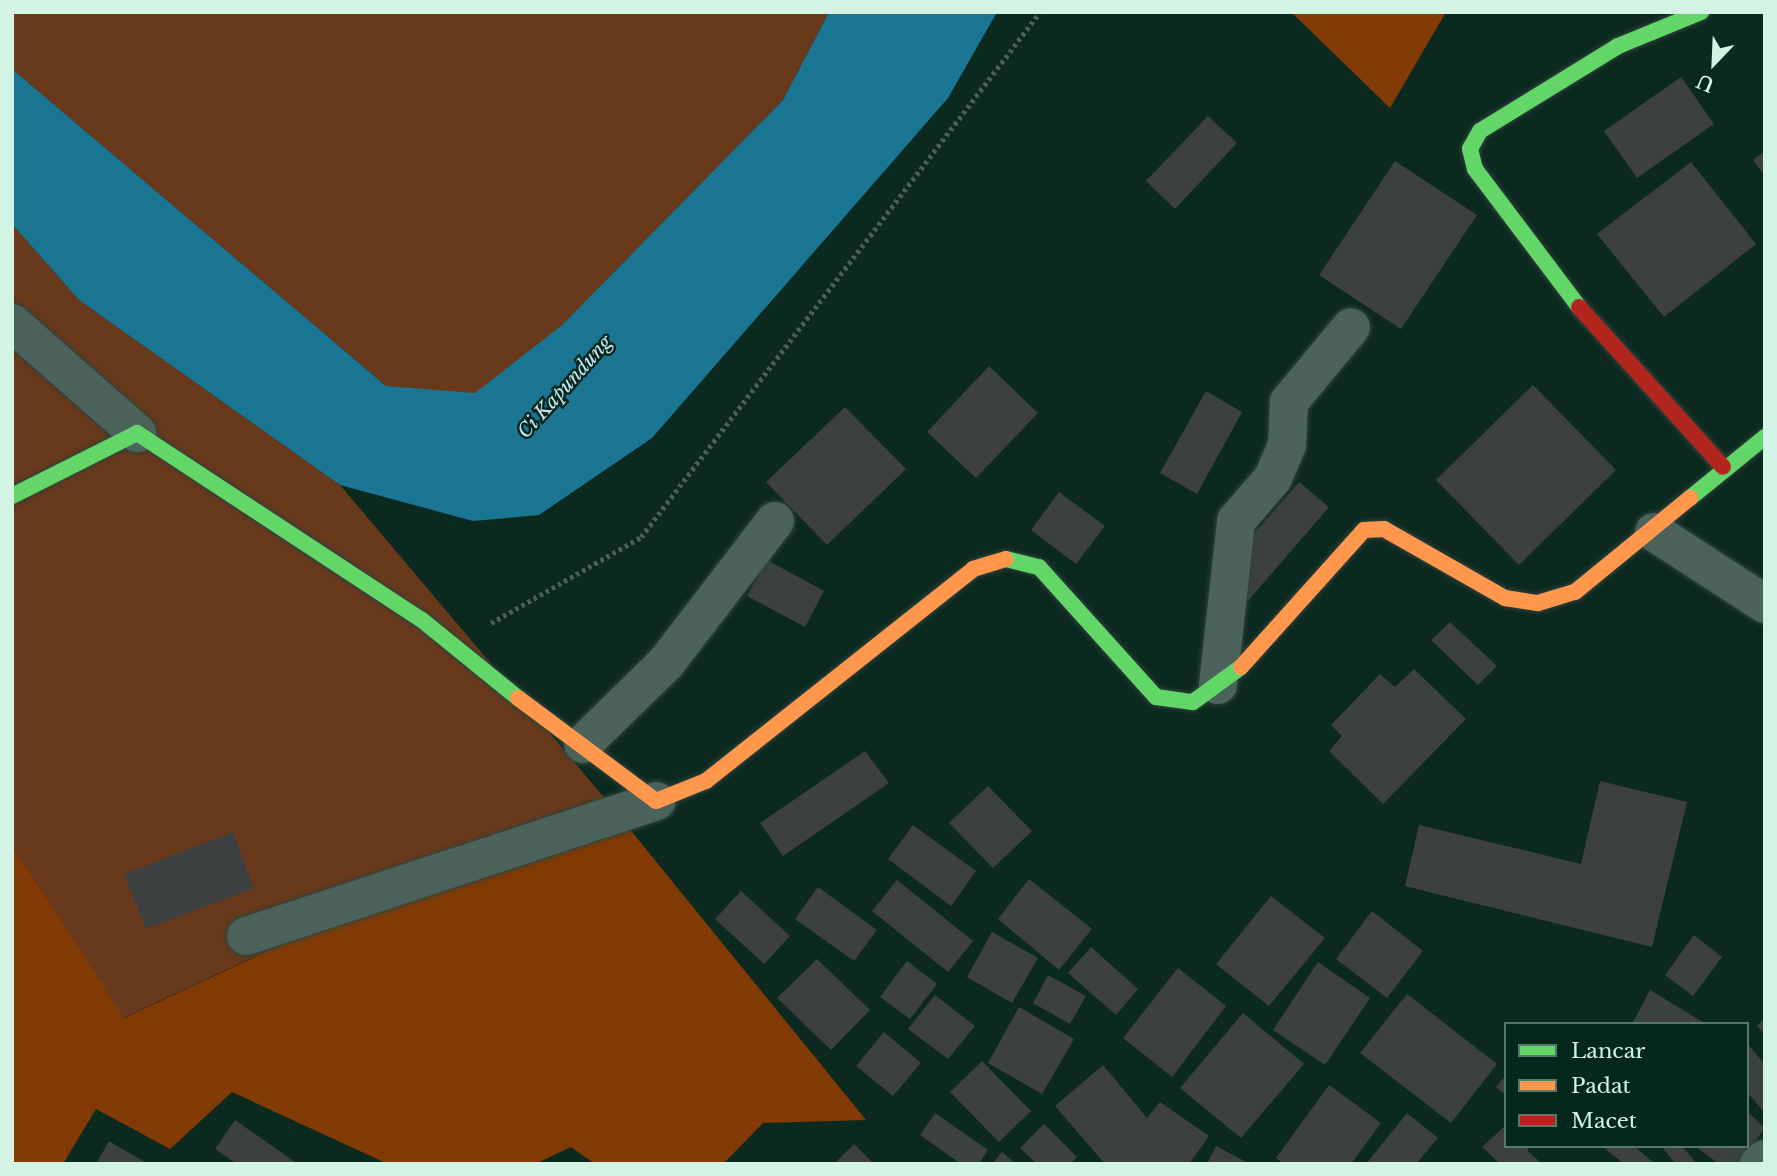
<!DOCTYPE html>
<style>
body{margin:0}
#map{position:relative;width:1777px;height:1176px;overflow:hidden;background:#0c2920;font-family:"Libre Baskerville",serif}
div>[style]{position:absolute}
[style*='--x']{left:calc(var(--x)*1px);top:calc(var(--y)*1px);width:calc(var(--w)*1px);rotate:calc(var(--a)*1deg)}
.green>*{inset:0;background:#69391c}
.forest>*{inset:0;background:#833b05}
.water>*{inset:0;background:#1b7694}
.building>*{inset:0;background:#3c4041}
.path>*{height:4.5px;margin-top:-2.25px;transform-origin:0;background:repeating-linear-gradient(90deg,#4a5f57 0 3.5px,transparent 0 7px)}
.roads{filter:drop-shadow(0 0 2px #2f433c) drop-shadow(0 0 2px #2f433c)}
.street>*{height:38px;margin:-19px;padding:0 19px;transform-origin:19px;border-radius:19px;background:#4c635b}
.fast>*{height:16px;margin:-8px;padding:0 8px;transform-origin:8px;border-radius:8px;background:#63d668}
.slow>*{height:16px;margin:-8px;padding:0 8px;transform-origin:8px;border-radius:8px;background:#ff974d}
.jam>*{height:16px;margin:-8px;padding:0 8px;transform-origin:8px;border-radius:8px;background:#b3261e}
span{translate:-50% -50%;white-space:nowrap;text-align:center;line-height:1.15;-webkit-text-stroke:5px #05281d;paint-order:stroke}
.water-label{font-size:19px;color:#c7e7f5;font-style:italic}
.frame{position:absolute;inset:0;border:14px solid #d3f3e5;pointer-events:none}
.legend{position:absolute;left:1504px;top:1022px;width:245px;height:126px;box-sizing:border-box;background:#05281d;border:2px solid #57796d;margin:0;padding:9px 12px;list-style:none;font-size:21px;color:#d3f3e5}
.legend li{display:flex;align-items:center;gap:14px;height:35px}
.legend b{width:35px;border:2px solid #57796d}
.north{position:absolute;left:1679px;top:28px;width:70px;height:70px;-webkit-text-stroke:5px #05281d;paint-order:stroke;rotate:203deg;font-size:19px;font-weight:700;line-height:28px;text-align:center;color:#d3f3e5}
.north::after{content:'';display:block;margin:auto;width:24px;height:32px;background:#d3f3e5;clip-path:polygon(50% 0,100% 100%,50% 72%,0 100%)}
</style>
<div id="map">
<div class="green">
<div style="clip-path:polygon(12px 12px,829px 12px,783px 100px,562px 325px,475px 394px,386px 386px,12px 69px)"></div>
<div style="clip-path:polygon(12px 224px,79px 300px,340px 485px,602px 795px,123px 1018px,12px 845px)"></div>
</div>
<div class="forest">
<div style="clip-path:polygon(1291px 12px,1446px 12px,1390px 108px)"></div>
<div style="clip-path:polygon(602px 795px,866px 1120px,763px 1123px,723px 1164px,595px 1164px,571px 1147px,535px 1164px,388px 1164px,232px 1092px,170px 1149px,96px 1109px,63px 1164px,12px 1164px,12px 845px,124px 1018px)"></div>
</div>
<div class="water">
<div style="clip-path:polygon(829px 12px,997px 12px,948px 98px,652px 438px,539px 515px,473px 521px,340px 485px,79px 300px,12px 224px,12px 69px,386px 386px,475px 393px,562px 325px,783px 100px)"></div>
</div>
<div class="building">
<div style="clip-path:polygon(1681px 77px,1714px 124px,1637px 178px,1604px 131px)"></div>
<div style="clip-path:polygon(1208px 116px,1237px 143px,1175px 209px,1146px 181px)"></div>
<div style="clip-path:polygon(1765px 151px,1765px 176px,1753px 160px)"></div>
<div style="clip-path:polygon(1395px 161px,1477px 215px,1401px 329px,1319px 275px)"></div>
<div style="clip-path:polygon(1691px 162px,1756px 244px,1664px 317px,1597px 234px)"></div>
<div style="clip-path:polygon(989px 366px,1038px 413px,976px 478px,927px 432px)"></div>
<div style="clip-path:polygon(1533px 385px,1616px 470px,1519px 565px,1436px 480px)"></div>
<div style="clip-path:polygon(1206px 391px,1242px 412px,1197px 494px,1160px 473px)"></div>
<div style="clip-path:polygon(845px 407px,906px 469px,827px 545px,766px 482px)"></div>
<div style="clip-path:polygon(1299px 482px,1329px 507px,1241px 609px,1211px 583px)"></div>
<div style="clip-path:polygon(1059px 492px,1105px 526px,1076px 564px,1031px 530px)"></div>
<div style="clip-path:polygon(767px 560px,824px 591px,805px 627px,747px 596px)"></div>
<div style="clip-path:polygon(1450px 622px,1497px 666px,1478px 685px,1431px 640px)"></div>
<div style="clip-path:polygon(1414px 669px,1466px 719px,1383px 804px,1329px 751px,1342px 736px,1331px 725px,1380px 674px,1395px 687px)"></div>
<div style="clip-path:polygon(865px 751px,889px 783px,783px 856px,760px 823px)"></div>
<div style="clip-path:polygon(1600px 781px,1687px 802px,1652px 947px,1405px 886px,1419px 825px,1581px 864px)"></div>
<div style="clip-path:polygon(988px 786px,1032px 831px,993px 868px,949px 823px)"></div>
<div style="clip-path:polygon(913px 825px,976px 871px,951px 906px,888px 859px)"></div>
<div style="clip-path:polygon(233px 832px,254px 888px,146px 929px,124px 874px)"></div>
<div style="clip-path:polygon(1029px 879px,1092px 929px,1059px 970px,998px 919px)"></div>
<div style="clip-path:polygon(897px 880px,973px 941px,948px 972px,872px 911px)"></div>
<div style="clip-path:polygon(818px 887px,877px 930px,854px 961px,795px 919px)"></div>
<div style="clip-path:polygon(741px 891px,790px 936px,764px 964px,715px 919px)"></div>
<div style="clip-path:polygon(1271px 896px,1325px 938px,1269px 1006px,1216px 964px)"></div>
<div style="clip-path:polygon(1372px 911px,1423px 951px,1387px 998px,1336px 959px)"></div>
<div style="clip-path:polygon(992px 932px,1038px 958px,1012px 1003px,967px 977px)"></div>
<div style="clip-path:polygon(1694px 935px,1722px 957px,1693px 996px,1665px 975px)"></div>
<div style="clip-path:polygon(1091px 947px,1138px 989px,1116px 1015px,1068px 973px)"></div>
<div style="clip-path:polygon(817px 959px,870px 1010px,831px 1050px,777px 998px)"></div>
<div style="clip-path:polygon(907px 961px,937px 984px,910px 1019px,880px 997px)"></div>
<div style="clip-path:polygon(1318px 962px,1370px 998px,1325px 1065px,1273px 1030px)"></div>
<div style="clip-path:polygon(1178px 968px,1226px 1006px,1172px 1077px,1123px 1038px)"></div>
<div style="clip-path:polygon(1048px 975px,1086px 996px,1070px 1024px,1033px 1003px)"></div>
<div style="clip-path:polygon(1650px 990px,1706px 1024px,1632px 1024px)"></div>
<div style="clip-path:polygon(1407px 994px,1497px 1064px,1451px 1123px,1360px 1053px)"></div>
<div style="clip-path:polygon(935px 995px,975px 1026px,948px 1059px,908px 1029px)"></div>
<div style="clip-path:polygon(1019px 1007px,1074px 1039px,1042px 1094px,988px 1063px)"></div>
<div style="clip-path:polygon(1243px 1013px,1304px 1064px,1241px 1138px,1180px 1088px)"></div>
<div style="clip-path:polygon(1765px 1018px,1765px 1035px,1757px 1026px)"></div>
<div style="clip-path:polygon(884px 1032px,921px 1063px,893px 1096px,856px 1066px)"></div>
<div style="clip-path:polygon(1747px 1043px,1765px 1065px,1765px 1113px,1747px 1092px)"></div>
<div style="clip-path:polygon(982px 1061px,1031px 1111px,999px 1142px,950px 1092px)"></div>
<div style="clip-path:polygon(1103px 1065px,1147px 1118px,1160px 1102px,1209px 1136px,1189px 1164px,1105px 1164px,1055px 1106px)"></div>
<div style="clip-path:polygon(1506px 1075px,1506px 1095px,1496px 1087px)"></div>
<div style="clip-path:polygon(1329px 1085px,1381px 1123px,1351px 1164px,1284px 1164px,1276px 1158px)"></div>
<div style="clip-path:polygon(1747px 1111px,1765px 1128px,1738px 1164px,1719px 1164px,1695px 1146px,1747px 1146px)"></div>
<div style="clip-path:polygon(935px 1113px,988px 1150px,979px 1164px,961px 1164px,920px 1135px)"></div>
<div style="clip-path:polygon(1407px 1113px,1438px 1138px,1416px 1164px,1366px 1164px)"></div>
<div style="clip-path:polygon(235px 1120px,298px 1164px,237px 1164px,215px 1149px)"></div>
<div style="clip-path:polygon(1044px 1124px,1077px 1157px,1071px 1164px,1037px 1164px,1020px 1148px)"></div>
<div style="clip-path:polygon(1506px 1125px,1506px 1146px,1531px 1146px,1527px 1150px,1542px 1164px,1500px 1164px,1482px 1147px)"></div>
<div style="clip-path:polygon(109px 1141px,148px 1164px,96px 1164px)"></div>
<div style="clip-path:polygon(854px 1144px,874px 1164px,834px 1164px)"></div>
<div style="clip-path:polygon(1216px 1146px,1250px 1164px,1207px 1164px)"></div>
<div style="clip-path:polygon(1602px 1146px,1634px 1146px,1655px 1164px,1624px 1164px)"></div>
<div style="clip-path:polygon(1661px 1146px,1682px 1146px,1697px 1164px,1676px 1164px)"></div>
<div style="clip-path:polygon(1002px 1152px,1016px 1164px,992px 1164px)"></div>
</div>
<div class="path">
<div style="--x:491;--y:623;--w:173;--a:-29.8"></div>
<div style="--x:641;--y:537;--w:659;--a:-52.77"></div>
</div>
<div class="roads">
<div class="street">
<div style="--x:12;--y:323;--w:167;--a:41.3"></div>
<div style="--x:1654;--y:532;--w:132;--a:33"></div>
<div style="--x:1218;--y:685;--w:165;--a:-83.7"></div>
<div style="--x:1236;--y:521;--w:57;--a:-49.3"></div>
<div style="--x:1273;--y:478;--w:36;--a:-67"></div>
<div style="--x:1287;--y:445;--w:43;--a:-87.3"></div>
<div style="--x:1289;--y:402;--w:97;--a:-50.4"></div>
<div style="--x:583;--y:744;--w:116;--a:-44.3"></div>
<div style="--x:666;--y:663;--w:179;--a:-52.5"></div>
<div style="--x:246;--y:936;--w:432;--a:-18.2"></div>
<div style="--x:1759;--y:1164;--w:8;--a:-40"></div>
</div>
<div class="fast">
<div style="--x:1579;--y:307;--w:173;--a:-127"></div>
<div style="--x:1475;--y:169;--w:21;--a:-104"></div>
<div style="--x:1470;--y:149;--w:21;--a:-61"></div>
<div style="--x:1480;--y:131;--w:162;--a:-31.6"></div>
<div style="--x:1618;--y:46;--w:90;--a:-22.3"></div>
<div style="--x:12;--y:496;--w:140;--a:-26.7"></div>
<div style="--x:137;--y:433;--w:341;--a:33.3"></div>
<div style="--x:422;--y:620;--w:124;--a:39.1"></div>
<div style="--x:1690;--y:498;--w:97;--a:-39.1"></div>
<div style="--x:1006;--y:559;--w:34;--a:14"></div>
<div style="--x:1039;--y:567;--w:175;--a:48"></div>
<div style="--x:1156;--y:697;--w:37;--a:8"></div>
<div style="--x:1193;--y:702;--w:59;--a:-36.1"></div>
</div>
<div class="slow">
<div style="--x:1241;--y:667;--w:184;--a:-48.1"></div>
<div style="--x:1364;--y:530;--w:20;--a:-3"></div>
<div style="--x:1384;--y:529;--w:139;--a:29.7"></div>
<div style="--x:1505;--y:598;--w:33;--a:9"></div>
<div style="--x:1538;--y:603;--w:39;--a:-17"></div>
<div style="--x:1575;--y:592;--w:149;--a:-39.3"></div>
<div style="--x:518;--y:698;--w:172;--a:36.7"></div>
<div style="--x:656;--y:801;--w:54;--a:-21.8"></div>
<div style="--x:706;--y:781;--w:341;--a:-38.4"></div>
<div style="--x:973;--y:569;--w:34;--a:-17"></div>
</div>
<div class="jam">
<div style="--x:1579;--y:307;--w:215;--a:48"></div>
</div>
</div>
<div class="water-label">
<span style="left:565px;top:387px;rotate:-48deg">Ci Kapundung</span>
</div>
<div class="frame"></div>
<ul class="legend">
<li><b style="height:9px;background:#63d668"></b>Lancar</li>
<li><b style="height:9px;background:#ff974d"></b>Padat</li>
<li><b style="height:9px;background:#b3261e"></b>Macet</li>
</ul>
<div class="north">U</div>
</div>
